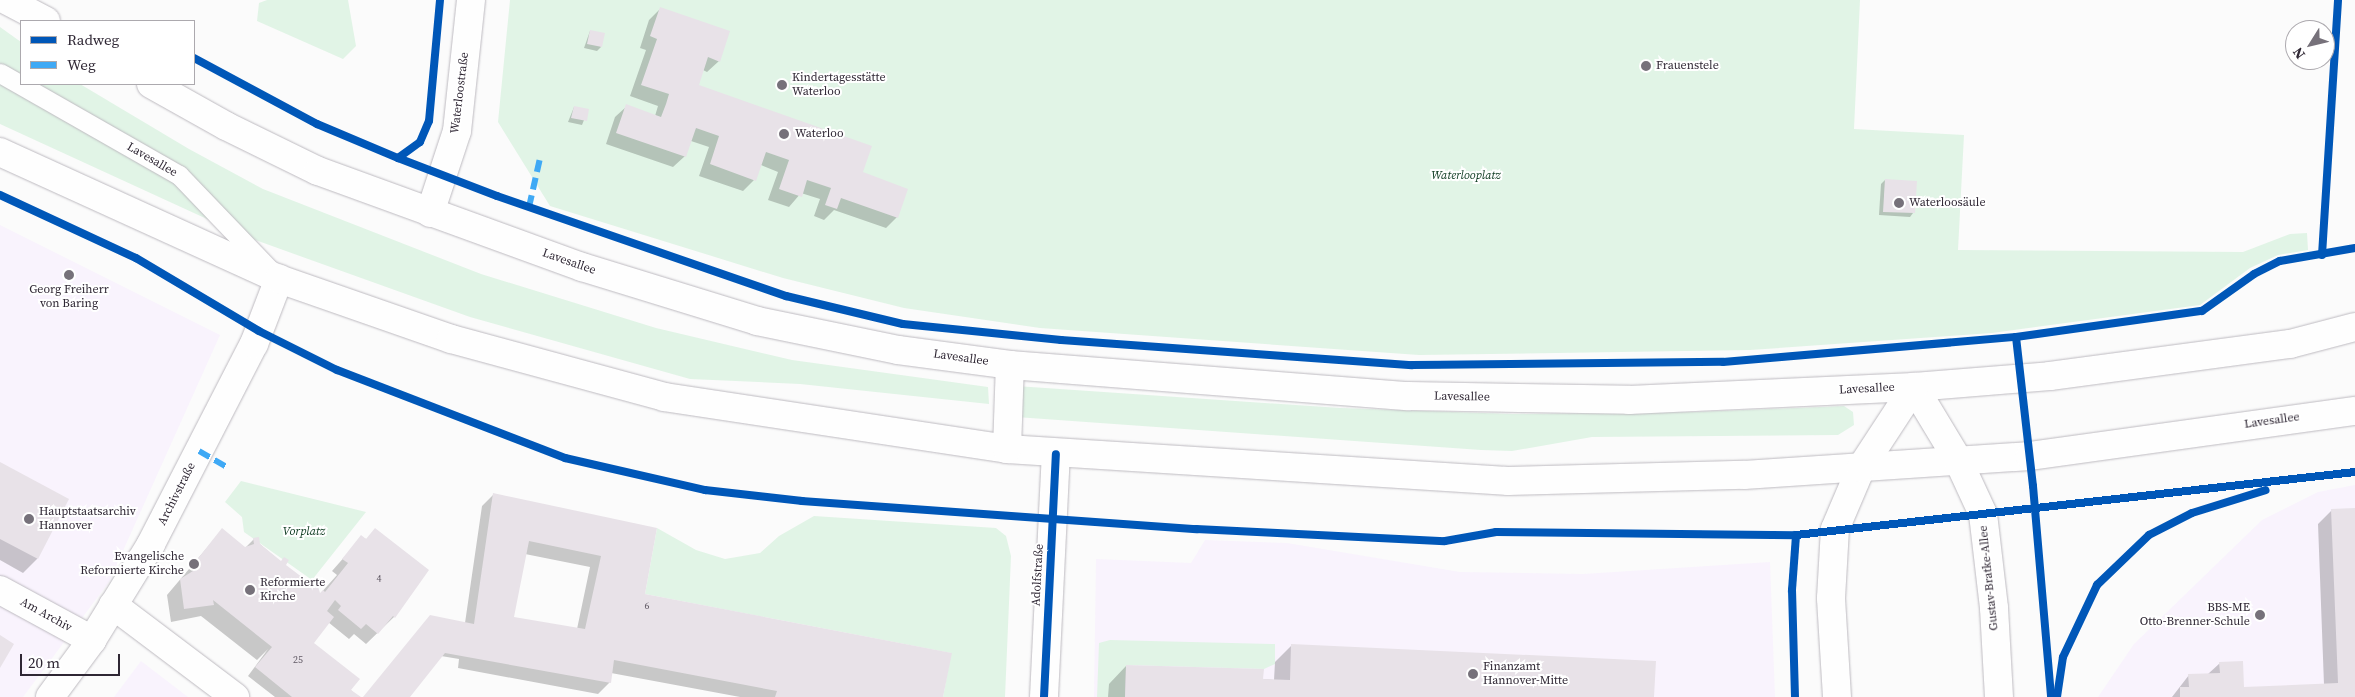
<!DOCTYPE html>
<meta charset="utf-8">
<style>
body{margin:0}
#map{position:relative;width:2355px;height:697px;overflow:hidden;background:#fbfbfb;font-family:"Source Serif 4",serif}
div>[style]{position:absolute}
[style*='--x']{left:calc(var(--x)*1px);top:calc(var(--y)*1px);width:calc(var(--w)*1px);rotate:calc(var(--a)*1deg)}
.built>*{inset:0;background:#f9f3fd}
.green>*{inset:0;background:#e1f4e6}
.shadow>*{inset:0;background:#0003}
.building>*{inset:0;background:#e8e2e8}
.roads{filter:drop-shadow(0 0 1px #bdbac0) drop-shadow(0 0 1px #bdbac0)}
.lane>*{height:19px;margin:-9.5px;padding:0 9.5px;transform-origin:9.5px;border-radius:9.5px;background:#fefefe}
.street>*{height:28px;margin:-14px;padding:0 14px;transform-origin:14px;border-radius:14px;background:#fefefe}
.secondary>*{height:28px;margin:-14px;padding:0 14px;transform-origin:14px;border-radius:14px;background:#fefefe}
.quiet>*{height:6px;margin-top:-3px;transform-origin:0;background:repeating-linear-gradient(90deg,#3fa9f5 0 12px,transparent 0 18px)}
.cycleway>*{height:8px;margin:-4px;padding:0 4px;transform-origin:4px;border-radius:4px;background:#0057b8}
.dots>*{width:14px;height:14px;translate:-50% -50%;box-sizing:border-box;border:2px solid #fff;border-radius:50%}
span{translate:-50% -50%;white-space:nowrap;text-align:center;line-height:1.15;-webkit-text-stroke:4px #fff;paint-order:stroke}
.number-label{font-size:10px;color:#605964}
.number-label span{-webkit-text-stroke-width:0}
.poi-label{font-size:12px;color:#2f2734}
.left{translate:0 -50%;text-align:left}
.right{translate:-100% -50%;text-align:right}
.street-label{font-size:12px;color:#2f2734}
.park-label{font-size:12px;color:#09371d;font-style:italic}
.legend{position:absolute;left:20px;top:20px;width:175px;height:65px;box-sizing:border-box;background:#fff;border:1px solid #aca9ae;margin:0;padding:6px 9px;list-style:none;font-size:15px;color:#2f2734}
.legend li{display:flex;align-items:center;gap:10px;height:25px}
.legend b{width:25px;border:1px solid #aca9ae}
.north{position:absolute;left:2285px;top:20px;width:50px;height:50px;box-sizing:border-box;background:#fff;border:1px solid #aca9ae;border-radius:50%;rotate:234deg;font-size:14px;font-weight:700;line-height:20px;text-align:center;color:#2f2734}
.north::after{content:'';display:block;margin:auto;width:18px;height:22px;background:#76717a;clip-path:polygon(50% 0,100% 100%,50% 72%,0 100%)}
.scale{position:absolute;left:20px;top:654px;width:100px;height:22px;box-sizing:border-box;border:2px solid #2f2734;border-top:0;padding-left:6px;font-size:15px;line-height:18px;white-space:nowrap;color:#2f2734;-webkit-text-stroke:4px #fff;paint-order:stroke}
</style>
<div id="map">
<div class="built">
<div style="clip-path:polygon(0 225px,220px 335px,109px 582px,23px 697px,0 697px)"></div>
<div style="clip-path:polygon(2355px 485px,2355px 697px,2098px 697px,2134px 644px,2262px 520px,2318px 492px)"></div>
<div style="clip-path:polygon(1205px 540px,1287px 543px,1460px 572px,1583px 574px,1770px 562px,1775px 697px,1094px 697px,1096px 559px,1191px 563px)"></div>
<div style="clip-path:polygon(141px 661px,188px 697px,114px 697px)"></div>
</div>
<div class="green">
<div style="clip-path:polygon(267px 0,348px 0,356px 46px,343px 59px,257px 21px,259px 3px)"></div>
<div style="clip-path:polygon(510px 0,1860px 0,1854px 129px,1964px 135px,1958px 250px,2243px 252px,2290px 234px,2307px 233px,2308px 250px,2278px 255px,2250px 268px,2200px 305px,1992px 333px,1750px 350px,1419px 355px,1040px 328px,904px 308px,783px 278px,550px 206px,498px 122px)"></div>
<div style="clip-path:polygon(0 27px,21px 42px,21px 84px,80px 84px,189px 149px,263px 189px,481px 274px,656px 328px,792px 360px,988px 387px,989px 404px,800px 384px,690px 379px,470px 317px,244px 236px,0 124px)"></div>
<div style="clip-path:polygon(1016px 386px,1340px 408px,1513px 414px,1694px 412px,1844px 406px,1853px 412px,1854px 425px,1838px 435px,1592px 437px,1512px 451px,1481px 450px,1015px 417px)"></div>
<div style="clip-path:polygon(241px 481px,366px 512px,312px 580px,244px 532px,242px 517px,225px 502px)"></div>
<div style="clip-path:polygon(814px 516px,996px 528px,1006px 536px,1011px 556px,1005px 697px,943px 697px,951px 653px,645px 594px,657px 528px,696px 550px,725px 559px,760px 553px,779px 536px)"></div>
<div style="clip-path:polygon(1110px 640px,1275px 644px,1275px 664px,1264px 669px,1126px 665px,1125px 697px,1097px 697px,1099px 643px)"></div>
</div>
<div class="shadow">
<div style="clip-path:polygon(661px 8px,719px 61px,707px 72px,703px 70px,697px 86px,861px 173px,897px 217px,886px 228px,834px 210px,824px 220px,814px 216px,820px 199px,801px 193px,789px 207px,768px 200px,778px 172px,761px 165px,754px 180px,743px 191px,699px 176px,709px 147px,691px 141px,685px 156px,673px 167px,606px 144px,615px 117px,627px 106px,655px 116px,658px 106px,630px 96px,646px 50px,640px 48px,649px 20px)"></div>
<div style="clip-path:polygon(590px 31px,601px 47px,597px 51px,584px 48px)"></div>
<div style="clip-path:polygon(574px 107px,588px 110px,582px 125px,568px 122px)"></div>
<div style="clip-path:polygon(1885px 180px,1913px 213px,1910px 217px,1879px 215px,1881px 184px)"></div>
<div style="clip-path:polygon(0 463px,67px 500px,37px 559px,23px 573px,0 560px)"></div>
<div style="clip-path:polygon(evenodd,494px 494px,655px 529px,643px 595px,942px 697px,740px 697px,611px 673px,610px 682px,598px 694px,458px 668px,459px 659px,441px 656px,409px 697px,364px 697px,465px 623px,482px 506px,494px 494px,525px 554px,590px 567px,577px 629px,512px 618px,525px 554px)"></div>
<div style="clip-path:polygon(2355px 509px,2355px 697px,2172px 697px,2189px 675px,2208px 674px,2220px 663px,2243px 688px,2324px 685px,2318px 524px,2332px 510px)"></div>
<div style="clip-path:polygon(222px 530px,245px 548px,254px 539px,319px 595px,337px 575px,332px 571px,362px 537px,427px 570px,394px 617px,366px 644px,354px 634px,349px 639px,328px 622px,308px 648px,358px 697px,275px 697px,248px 676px,268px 649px,257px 660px,201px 616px,171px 622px,167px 595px)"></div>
<div style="clip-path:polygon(1292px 645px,1653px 697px,1108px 697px,1109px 684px,1126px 666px,1274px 680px,1275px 662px)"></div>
</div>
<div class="building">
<div style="clip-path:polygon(660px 7px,730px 31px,720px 62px,708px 57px,699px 85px,872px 146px,863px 172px,908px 189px,898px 218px,841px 198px,837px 209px,825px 205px,831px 188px,807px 180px,802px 197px,779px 189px,789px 160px,766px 152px,756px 181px,710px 164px,719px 136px,696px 128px,686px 157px,616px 133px,626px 104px,661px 117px,666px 104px,669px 94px,641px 85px,657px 39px,650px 36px)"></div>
<div style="clip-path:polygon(590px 30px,605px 33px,602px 47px,587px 44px)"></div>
<div style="clip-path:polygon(574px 106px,589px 109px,587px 121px,571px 118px)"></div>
<div style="clip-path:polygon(1885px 179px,1917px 181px,1915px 213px,1883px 212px)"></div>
<div style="clip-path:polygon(0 462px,69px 499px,38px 559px,0 539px)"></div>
<div style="clip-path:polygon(evenodd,493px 493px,657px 528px,645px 594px,952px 653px,943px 697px,775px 697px,777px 691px,614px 660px,611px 683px,445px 653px,410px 697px,363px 697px,430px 615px,474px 624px,493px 493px,529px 541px,601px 556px,585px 629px,514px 617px,529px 541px)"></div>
<div style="clip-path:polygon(2355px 508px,2355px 697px,2180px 697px,2180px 687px,2189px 687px,2188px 674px,2220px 673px,2219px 662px,2243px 661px,2244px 687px,2338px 683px,2331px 509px)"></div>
<div style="clip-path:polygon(222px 528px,245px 547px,254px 544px,253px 538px,259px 537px,260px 544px,281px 561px,284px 557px,289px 560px,286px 565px,311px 584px,317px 583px,320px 593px,323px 590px,325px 592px,348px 563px,342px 559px,361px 535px,366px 539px,375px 528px,429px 570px,395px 618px,393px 616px,378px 634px,366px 624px,361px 629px,338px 610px,341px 606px,335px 600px,327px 611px,334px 617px,314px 643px,360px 679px,351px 690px,361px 697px,292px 697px,255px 667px,272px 647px,213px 600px,214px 605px,184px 609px,180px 579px,193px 571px,192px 566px)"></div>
<div style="clip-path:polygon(0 635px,14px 644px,0 668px)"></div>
<div style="clip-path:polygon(1291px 644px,1656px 661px,1654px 697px,1125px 697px,1126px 665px,1264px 669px,1263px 679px,1290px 680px)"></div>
</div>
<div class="roads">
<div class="lane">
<div style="--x:0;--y:73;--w:206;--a:29.7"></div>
<div style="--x:179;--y:175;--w:133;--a:46.2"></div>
</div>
<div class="street">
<div style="--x:430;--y:213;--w:86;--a:-71.8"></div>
<div style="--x:457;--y:131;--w:132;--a:-83.9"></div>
<div style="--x:0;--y:590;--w:105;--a:28.5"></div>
<div style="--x:113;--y:605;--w:153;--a:37"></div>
<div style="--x:50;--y:697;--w:71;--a:-53.6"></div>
<div style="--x:92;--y:640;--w:113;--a:-58.4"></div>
<div style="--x:151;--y:544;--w:225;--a:-62.8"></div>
<div style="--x:254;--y:344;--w:70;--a:-69"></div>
<div style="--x:1044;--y:697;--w:243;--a:-87.2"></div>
</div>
<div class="secondary">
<div style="--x:6;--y:0;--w:45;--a:27.7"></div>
<div style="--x:151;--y:84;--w:86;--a:29.2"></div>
<div style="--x:226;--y:126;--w:102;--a:26.1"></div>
<div style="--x:318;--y:171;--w:281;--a:20"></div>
<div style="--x:582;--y:267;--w:183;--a:17.1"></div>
<div style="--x:757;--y:321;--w:144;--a:11.6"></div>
<div style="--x:898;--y:350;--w:113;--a:7.6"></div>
<div style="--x:1010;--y:365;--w:399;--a:4.5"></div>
<div style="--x:1408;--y:396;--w:221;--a:1"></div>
<div style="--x:1629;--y:400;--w:285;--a:-2.6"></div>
<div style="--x:1914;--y:387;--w:136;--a:-4.6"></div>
<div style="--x:2050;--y:376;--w:242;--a:-7.6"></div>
<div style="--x:2290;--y:344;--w:67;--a:-14.7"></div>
<div style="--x:0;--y:152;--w:307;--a:24.5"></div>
<div style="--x:279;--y:279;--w:182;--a:19.2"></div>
<div style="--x:451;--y:339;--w:221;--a:15.2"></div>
<div style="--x:664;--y:397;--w:347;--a:8.6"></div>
<div style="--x:1007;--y:449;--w:502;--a:3.65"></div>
<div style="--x:1508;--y:481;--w:236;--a:-1.5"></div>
<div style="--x:1744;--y:475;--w:287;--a:-3.8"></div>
<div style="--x:2030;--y:456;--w:328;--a:-7.9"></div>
<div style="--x:1914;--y:387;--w:85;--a:58.9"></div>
<div style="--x:1958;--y:460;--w:60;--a:65.2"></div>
<div style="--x:1983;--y:514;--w:95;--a:83.3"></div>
<div style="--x:1994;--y:608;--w:89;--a:86.8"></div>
<div style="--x:1007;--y:449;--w:84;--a:-88"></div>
<div style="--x:1837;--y:697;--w:99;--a:-93.5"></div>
<div style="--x:1831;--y:598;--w:69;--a:-86.7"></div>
<div style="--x:1835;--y:529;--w:66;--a:-66.9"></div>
<div style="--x:1861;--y:468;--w:97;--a:-56.8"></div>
</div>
</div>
<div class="quiet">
<div style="--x:529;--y:207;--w:50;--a:-77.3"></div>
<div style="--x:199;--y:451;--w:32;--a:30"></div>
</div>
<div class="cycleway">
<div style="--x:194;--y:58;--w:140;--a:28.2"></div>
<div style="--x:317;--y:124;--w:88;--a:22.8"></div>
<div style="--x:398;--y:158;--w:106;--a:21"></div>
<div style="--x:497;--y:196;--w:306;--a:19.1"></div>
<div style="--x:786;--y:296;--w:120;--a:13.5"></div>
<div style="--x:903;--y:324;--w:159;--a:5.8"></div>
<div style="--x:1061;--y:340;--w:352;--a:4.1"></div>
<div style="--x:1412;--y:365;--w:311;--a:-0.6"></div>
<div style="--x:1723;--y:362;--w:294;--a:-4.9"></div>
<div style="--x:2016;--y:337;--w:188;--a:-8"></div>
<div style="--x:2202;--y:311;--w:64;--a:-35.4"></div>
<div style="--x:2254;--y:274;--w:29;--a:-27"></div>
<div style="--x:2280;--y:261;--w:76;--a:-9.8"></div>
<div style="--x:398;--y:158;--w:27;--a:-36"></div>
<div style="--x:420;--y:142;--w:23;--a:-67"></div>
<div style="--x:429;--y:121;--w:121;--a:-84.8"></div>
<div style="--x:0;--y:195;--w:150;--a:24.9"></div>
<div style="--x:136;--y:258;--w:143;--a:30.7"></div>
<div style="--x:259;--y:331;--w:87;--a:26.6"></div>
<div style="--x:337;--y:370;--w:244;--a:21.1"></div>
<div style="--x:565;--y:458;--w:144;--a:12.9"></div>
<div style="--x:705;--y:490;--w:98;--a:6.5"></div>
<div style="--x:802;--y:501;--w:395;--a:4.1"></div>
<div style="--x:1196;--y:529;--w:249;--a:2.8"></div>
<div style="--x:1445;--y:541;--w:52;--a:-10"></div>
<div style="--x:1496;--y:532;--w:300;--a:0.6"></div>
<div style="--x:1796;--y:535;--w:563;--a:-6.43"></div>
<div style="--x:2322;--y:255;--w:256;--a:-86.4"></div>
<div style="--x:2016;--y:337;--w:150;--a:83.5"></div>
<div style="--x:2033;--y:486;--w:212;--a:85.1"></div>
<div style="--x:1044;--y:697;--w:243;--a:-87.2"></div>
<div style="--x:1795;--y:697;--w:107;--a:-91.6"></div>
<div style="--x:1792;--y:590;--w:55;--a:-85.8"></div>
<div style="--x:2057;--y:697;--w:40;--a:-81.5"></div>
<div style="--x:2063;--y:657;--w:80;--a:-64.7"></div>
<div style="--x:2097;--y:585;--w:72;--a:-43.9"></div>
<div style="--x:2149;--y:535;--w:48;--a:-27.1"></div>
<div style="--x:2192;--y:513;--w:77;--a:-17.3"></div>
</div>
<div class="dots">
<div style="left:1646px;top:66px;background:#76717a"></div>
<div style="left:782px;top:85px;background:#76717a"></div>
<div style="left:784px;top:134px;background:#76717a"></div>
<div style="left:1899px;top:203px;background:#76717a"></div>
<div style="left:69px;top:275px;background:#76717a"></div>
<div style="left:29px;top:519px;background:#76717a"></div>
<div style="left:194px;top:564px;background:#76717a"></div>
<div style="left:250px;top:590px;background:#76717a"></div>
<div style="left:2260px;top:615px;background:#76717a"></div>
<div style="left:1473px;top:674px;background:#76717a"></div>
</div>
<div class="number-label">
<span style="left:379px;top:579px">4</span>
<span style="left:647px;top:606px">6</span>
<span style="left:298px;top:660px">25</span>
</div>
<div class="poi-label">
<span class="left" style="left:1656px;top:66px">Frauenstele</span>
<span class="left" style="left:792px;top:85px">Kindertagesstätte<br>Waterloo</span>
<span class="left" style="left:795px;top:134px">Waterloo</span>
<span class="left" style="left:1909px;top:203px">Waterloosäule</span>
<span style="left:69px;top:297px">Georg Freiherr<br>von Baring</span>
<span class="left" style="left:39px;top:519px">Hauptstaatsarchiv<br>Hannover</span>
<span class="right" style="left:184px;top:564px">Evangelische<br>Reformierte Kirche</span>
<span class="left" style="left:260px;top:590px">Reformierte<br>Kirche</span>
<span class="right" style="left:2250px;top:615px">BBS-ME<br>Otto-Brenner-Schule</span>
<span class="left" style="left:1483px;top:674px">Finanzamt<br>Hannover-Mitte</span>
</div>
<div class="street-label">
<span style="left:460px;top:93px;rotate:-83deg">Waterloostraße</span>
<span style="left:152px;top:160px;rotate:30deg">Lavesallee</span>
<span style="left:569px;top:262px;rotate:19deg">Lavesallee</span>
<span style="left:961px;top:358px;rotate:8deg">Lavesallee</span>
<span style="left:1867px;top:389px;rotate:-3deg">Lavesallee</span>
<span style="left:1462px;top:397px;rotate:1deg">Lavesallee</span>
<span style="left:2272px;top:421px;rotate:-8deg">Lavesallee</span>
<span style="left:177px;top:494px;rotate:-63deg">Archivstraße</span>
<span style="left:1038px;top:575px;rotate:-87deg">Adolfstraße</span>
<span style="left:1989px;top:578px;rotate:-96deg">Gustav-Bratke-Allee</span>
<span style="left:46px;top:615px;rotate:29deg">Am Archiv</span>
</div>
<div class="park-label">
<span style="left:1466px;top:176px">Waterlooplatz</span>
<span style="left:304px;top:532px">Vorplatz</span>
</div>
<ul class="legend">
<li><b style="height:6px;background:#0057b8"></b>Radweg</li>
<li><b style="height:6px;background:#3fa9f5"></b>Weg</li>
</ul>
<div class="north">N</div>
<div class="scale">20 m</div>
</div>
